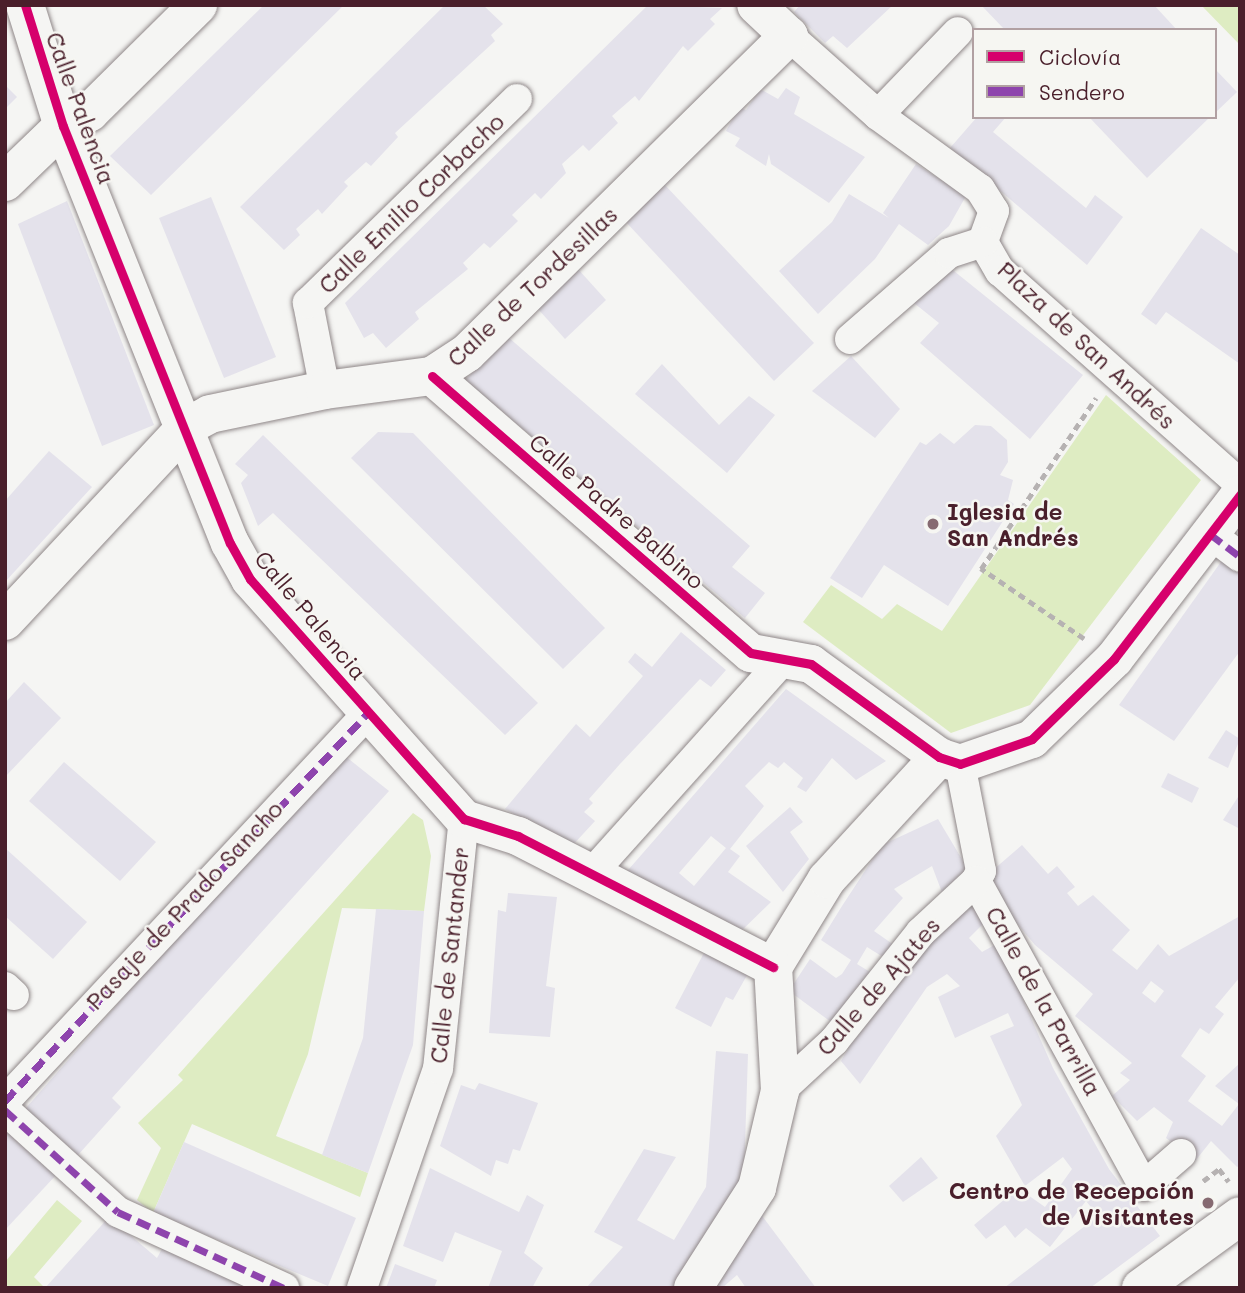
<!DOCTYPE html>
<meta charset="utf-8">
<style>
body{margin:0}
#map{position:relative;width:1245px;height:1293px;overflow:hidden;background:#f5f5f3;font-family:Mali,sans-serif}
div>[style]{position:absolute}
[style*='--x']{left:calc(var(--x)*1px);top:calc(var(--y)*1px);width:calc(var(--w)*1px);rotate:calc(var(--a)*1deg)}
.green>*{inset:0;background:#deecc2}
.building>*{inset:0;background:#e4e2eb}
.path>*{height:4.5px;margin-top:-2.25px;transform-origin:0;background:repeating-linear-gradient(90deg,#b6b2b2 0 7px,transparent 0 12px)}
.roads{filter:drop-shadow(0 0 2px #8f8788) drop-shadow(0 0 2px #8f8788)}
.street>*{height:30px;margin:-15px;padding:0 15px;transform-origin:15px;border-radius:15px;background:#f5f5f3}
.secondary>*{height:38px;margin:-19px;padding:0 19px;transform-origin:19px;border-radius:19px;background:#f5f5f3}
.highway>*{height:38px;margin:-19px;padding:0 19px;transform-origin:19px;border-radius:19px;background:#f5f5f3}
.quiet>*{height:7px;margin-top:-3.5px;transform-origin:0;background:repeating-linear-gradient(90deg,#8e44ad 0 14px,transparent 0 21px)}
.cycleway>*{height:9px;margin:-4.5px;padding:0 4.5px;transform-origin:4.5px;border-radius:4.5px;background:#d6006c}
.dots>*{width:19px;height:19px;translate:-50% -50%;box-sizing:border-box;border:4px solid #f6f6f2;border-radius:50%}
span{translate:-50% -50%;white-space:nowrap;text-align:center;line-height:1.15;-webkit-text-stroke:5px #f6f6f2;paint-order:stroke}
.street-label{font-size:23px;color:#4a1f2b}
.poi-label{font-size:23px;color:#4a1f2b;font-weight:700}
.left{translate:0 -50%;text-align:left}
.right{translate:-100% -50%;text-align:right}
.frame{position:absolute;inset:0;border:7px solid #4a1f2b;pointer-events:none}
.legend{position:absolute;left:972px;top:28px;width:245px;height:91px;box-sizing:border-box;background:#f6f6f2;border:2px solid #b1a0a2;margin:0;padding:9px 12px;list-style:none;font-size:21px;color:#4a1f2b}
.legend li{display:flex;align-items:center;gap:14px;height:35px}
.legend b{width:35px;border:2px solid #b1a0a2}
</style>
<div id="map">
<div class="green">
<div style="clip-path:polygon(1201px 5px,1240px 5px,1240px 45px)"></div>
<div style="clip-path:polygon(1106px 395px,1201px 480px,1030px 705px,951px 733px,803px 622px,831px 585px,882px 619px,897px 604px,942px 631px)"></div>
<div style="clip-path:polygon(413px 813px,423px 820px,431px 856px,424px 911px,342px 908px,308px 1054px,276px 1136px,368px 1173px,360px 1197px,192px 1124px,153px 1213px,137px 1200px,161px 1148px,138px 1123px,183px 1080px,178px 1075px)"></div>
<div style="clip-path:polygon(57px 1200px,82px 1221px,34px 1277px,45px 1288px,5px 1288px,5px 1262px)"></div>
</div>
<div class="building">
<div style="clip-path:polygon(264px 5px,344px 5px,151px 195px,110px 156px)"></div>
<div style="clip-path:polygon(445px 5px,483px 5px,503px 24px,491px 35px,495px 41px,395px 133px,398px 137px,371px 166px,366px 162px,344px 182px,348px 186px,322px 214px,318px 209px,296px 229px,300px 235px,284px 250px,240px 207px)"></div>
<div style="clip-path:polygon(648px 5px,722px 8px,710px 19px,715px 24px,688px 51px,683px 46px,639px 101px,635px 96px,612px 116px,618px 123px,589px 151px,583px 145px,562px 164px,566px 173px,541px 199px,535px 193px,512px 215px,518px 221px,490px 248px,484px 243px,463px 263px,468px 269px,415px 312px,419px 319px,386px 348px,373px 333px,364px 338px,345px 303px)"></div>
<div style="clip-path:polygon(800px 5px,893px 5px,847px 48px,833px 36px,825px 43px,794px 12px)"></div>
<div style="clip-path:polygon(981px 5px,1154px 5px,1177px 30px,1005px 30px)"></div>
<div style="clip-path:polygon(1215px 69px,1237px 92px,1215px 113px)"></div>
<div style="clip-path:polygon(5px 85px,17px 97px,5px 109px)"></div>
<div style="clip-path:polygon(786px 88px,800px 97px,794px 114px,865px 157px,829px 203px,771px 164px,769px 154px,766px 166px,735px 146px,740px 138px,726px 131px,739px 107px,746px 110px,760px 89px,778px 99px)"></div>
<div style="clip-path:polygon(977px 117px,1006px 117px,993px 132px,1086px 208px,1095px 195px,1123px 217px,1087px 265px,950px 148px)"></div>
<div style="clip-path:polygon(1089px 117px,1210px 117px,1147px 178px)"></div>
<div style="clip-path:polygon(916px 164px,966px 196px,949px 226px,928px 245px,899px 224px,875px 259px,818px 314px,779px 271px,832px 222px,849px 194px,889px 218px,883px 213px)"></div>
<div style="clip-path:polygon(664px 184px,814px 343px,774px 381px,625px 221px)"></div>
<div style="clip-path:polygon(211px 197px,276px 357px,224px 378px,159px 218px)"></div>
<div style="clip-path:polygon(67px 201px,154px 425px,102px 446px,18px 224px)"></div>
<div style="clip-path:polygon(1201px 228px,1240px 255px,1240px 364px,1166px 312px,1156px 325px,1141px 314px)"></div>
<div style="clip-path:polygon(949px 267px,1083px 375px,1030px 439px,920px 343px,939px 323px,909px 299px)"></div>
<div style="clip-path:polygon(578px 269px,606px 300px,565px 339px,538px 309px)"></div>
<div style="clip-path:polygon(508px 337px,750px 546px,732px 567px,765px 593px,745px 618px,465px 380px)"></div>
<div style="clip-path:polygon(851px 356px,900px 409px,875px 438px,812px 391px)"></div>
<div style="clip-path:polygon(662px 364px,719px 425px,749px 396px,775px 415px,727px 473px,635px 394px)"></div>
<div style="clip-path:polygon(975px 425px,991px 426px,1007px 440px,1008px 462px,1000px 475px,1013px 480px,1008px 500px,1014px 504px,948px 606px,884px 565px,862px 598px,830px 578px,920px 442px,926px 445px,940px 433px,954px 444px)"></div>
<div style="clip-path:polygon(378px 432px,413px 433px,605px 628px,563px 669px,351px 458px)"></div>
<div style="clip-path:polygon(263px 435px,538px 703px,505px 735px,273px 513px,258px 526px,241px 483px,248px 475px,235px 464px)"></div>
<div style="clip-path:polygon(49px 451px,92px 487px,5px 582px,5px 501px)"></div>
<div style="clip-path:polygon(1223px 559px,1240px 573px,1240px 651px,1174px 741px,1119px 705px)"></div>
<div style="clip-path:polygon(681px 632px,726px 670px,711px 687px,700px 679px,620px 764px,589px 799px,593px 803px,584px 812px,595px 821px,572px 846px,505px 809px,576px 724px,590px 737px,643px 676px,628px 662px,635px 653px,652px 667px)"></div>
<div style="clip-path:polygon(24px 682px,61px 718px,5px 777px,5px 703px)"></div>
<div style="clip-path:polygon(evenodd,786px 689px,886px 761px,856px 780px,832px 758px,806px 792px,797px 787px,803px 778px,784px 762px,778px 768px,769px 762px,745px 786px,764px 806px,730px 849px,740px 856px,728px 872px,771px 902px,734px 938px,622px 877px,786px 689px,711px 836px,726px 848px,694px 886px,679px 873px,711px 836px)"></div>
<div style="clip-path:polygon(1226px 730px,1240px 739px,1228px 768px,1208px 758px)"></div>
<div style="clip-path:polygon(340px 752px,389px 791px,112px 1098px,121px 1107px,78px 1155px,25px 1109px)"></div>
<div style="clip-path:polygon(64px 762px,156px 842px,120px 881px,29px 801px)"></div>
<div style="clip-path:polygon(1168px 773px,1199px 788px,1192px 803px,1161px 787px)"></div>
<div style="clip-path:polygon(1240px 794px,1240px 829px,1223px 820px)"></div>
<div style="clip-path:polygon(790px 807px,803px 822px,790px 832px,809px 859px,783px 892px,746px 846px)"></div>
<div style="clip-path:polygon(938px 819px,969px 871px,943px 895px,932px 866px,894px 889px,903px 898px,874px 931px,894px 945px,883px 957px,867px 947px,857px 964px,870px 972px,831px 1022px,789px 991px,810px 959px,836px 978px,842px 974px,851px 960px,821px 940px,842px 906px,882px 845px)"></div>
<div style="clip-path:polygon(evenodd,1022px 845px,1048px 874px,1057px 866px,1075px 887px,1067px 893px,1078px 906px,1093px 895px,1130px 930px,1112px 950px,1137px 970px,1158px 944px,1169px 956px,1240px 916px,1240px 977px,1215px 1007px,1224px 1014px,1209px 1034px,1200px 1028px,1181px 1056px,1206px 1076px,1188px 1101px,1222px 1126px,1239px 1104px,1215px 1086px,1240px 1063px,1240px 1165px,1237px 1167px,1211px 1141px,1196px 1160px,1166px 1138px,1173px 1122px,1154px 1107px,1137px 1121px,1112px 1096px,1130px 1080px,1120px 1073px,1132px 1063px,1075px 1016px,1093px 994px,1035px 945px,989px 890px,986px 876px,1022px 845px,1151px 981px,1164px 991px,1155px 1003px,1142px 993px,1151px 981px)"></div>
<div style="clip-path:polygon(5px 848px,87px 922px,53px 959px,5px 916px)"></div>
<div style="clip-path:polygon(508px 893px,557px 897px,546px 986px,555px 988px,550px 1037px,489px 1033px,498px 910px,506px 912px)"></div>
<div style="clip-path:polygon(975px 895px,988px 919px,969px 938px,982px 952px,998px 943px,1053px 1068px,1109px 1169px,1160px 1236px,1090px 1288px,1004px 1288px,1098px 1216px,1086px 1201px,1050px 1247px,1026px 1228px,1015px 1238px,1005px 1225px,986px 1239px,974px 1225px,1018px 1188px,1045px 1207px,1072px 1169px,1063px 1157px,1025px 1186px,996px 1136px,1022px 1105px,990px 1036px,1014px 1026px,1008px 1013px,955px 1038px,938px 997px,960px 986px,947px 974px,927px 987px,860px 1084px,841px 1061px,881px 992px)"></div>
<div style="clip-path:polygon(376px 909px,424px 911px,413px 1045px,368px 1173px,322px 1155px,363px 1038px)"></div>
<div style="clip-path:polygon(706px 949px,750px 970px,733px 1000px,726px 997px,711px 1027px,675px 1008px)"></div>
<div style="clip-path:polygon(716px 1051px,748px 1054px,744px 1175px,677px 1288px,586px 1288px,623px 1247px,594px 1232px,644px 1149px,676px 1157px,637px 1220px,674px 1240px,706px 1187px)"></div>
<div style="clip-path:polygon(479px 1083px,538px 1103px,520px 1151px,513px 1149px,508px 1164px,496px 1160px,491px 1176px,440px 1146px,461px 1085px,475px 1090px)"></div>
<div style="clip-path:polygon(5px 1126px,57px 1174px,5px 1230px)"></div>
<div style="clip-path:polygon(184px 1142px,356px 1218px,328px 1286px,153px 1213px)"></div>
<div style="clip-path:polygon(921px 1157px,938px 1178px,903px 1202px,889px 1186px)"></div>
<div style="clip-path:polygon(430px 1168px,519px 1212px,527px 1195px,544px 1205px,524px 1253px,543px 1268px,532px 1288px,488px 1288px,502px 1251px,455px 1232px,443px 1262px,403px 1246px)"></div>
<div style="clip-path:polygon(760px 1213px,816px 1288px,746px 1288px,737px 1275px,722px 1288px,709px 1288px)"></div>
<div style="clip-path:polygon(109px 1217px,157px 1258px,165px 1243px,254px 1288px,45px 1288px)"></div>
<div style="clip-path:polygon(395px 1264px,437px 1280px,434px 1288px,386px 1288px)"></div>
</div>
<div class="path">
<div style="--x:1084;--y:639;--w:125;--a:-145.8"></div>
<div style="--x:981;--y:569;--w:206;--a:-56.1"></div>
<div style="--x:1203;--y:1181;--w:20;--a:-37"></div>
<div style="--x:1219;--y:1169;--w:16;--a:52"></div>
</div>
<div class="roads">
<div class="street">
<div style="--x:789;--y:36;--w:119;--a:41.6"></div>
<div style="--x:878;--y:115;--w:126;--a:36"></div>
<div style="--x:980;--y:189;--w:26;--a:58"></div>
<div style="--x:994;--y:211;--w:33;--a:110"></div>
<div style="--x:983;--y:242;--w:34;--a:60"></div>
<div style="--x:1000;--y:271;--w:321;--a:41.6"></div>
<div style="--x:878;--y:115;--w:115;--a:-46.1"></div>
<div style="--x:850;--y:339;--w:131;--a:-41"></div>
<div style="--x:949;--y:253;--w:36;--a:-18"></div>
<div style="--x:325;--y:390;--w:89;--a:-101.1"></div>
<div style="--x:308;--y:303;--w:292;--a:-44.3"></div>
<div style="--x:1210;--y:534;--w:38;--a:37"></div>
<div style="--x:960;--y:764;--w:109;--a:78.9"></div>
<div style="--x:981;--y:871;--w:11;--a:117"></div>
<div style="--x:976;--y:881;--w:348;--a:61.2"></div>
<div style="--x:1144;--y:1186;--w:49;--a:-40.9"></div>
<div style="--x:591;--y:874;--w:289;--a:-48.1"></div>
<div style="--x:5;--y:987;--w:12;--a:42"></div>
<div style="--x:780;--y:1091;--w:74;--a:-42.8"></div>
<div style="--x:834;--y:1041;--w:139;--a:-51.4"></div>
<div style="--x:921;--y:932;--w:75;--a:-42.8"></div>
<div style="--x:5;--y:1101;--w:531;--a:-46.91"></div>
<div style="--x:5;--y:1110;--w:152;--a:42.1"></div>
<div style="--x:118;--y:1212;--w:183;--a:24.6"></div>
<div style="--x:362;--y:1288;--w:232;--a:-70.9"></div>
<div style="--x:438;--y:1069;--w:251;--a:-84.1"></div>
</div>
<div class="secondary">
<div style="--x:25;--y:5;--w:127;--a:72.6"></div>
<div style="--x:63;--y:126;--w:449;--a:68.2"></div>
<div style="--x:230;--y:543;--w:41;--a:60.9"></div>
<div style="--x:250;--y:579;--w:322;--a:48.3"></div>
<div style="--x:464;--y:819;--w:57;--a:17.5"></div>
<div style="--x:518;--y:836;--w:287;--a:27.2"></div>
<div style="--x:5;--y:182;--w:81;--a:-44"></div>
<div style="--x:63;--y:126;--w:30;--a:-27"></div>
<div style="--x:90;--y:112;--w:152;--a:-44.7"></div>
<div style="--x:432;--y:376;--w:422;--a:41"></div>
<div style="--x:751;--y:653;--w:61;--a:10.4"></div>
<div style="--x:811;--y:664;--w:158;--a:36"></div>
<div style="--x:939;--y:757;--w:22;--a:18"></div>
<div style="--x:960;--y:764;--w:76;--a:-19.1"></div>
<div style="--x:1032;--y:739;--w:115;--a:-44.3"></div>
<div style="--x:1114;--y:659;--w:207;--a:-52.5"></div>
<div style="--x:5;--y:621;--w:265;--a:-47"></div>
<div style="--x:186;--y:427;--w:27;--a:-28"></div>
<div style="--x:210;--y:414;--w:117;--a:-11.8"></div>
<div style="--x:325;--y:390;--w:108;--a:-7.5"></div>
<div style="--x:432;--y:376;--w:42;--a:-33.3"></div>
<div style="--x:467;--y:353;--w:452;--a:-44.6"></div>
<div style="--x:789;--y:36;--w:45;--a:-136.8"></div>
<div style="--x:773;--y:967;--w:103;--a:-58.5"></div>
<div style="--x:827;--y:879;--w:166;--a:-47.4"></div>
<div style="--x:693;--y:1288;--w:119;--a:-57.4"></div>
<div style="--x:757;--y:1188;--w:100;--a:-76.7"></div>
<div style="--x:780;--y:1091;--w:124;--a:-93.2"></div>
</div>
<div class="highway">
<div style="--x:1141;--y:1288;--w:122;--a:-36"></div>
</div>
</div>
<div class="quiet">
<div style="--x:1210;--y:534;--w:38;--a:37"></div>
<div style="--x:5;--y:1101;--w:531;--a:-46.91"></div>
<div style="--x:5;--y:1110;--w:152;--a:42.1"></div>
<div style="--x:118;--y:1212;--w:183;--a:24.6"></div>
</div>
<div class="cycleway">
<div style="--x:25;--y:5;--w:127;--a:72.6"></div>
<div style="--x:63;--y:126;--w:449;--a:68.2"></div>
<div style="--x:230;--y:543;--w:41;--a:60.9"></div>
<div style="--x:250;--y:579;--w:322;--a:48.3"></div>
<div style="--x:464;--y:819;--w:57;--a:17.5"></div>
<div style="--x:518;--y:836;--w:287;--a:27.2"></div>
<div style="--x:432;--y:376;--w:422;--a:41"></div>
<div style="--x:751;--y:653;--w:61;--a:10.4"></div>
<div style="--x:811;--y:664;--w:158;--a:36"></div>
<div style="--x:939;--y:757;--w:22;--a:18"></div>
<div style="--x:960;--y:764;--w:76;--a:-19.1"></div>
<div style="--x:1032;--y:739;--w:115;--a:-44.3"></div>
<div style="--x:1114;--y:659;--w:207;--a:-52.5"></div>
</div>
<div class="dots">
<div style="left:933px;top:524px;background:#866a71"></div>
<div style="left:1208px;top:1203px;background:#866a71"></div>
</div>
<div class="street-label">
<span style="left:81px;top:108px;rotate:70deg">Calle Palencia</span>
<span style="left:411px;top:203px;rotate:-44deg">Calle Emilio Corbacho</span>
<span style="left:532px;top:286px;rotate:-43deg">Calle de Tordesillas</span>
<span style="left:1087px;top:345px;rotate:43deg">Plaza de San Andrés</span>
<span style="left:617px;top:511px;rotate:41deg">Calle Padre Balbino</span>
<span style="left:311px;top:615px;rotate:50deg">Calle Palencia</span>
<span style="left:184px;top:905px;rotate:-47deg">Pasaje de Prado Sancho</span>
<span style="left:449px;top:955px;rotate:-84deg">Calle de Santander</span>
<span style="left:878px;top:986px;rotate:-49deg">Calle de Ajates</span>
<span style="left:1044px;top:1001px;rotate:61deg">Calle de la Parrilla</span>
</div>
<div class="poi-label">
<span class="left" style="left:947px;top:524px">Iglesia de<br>San Andrés</span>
<span class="right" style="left:1194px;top:1203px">Centro de Recepción<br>de Visitantes</span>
</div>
<div class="frame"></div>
<ul class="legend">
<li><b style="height:9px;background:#d6006c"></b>Ciclovía</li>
<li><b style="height:9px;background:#8e44ad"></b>Sendero</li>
</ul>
</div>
